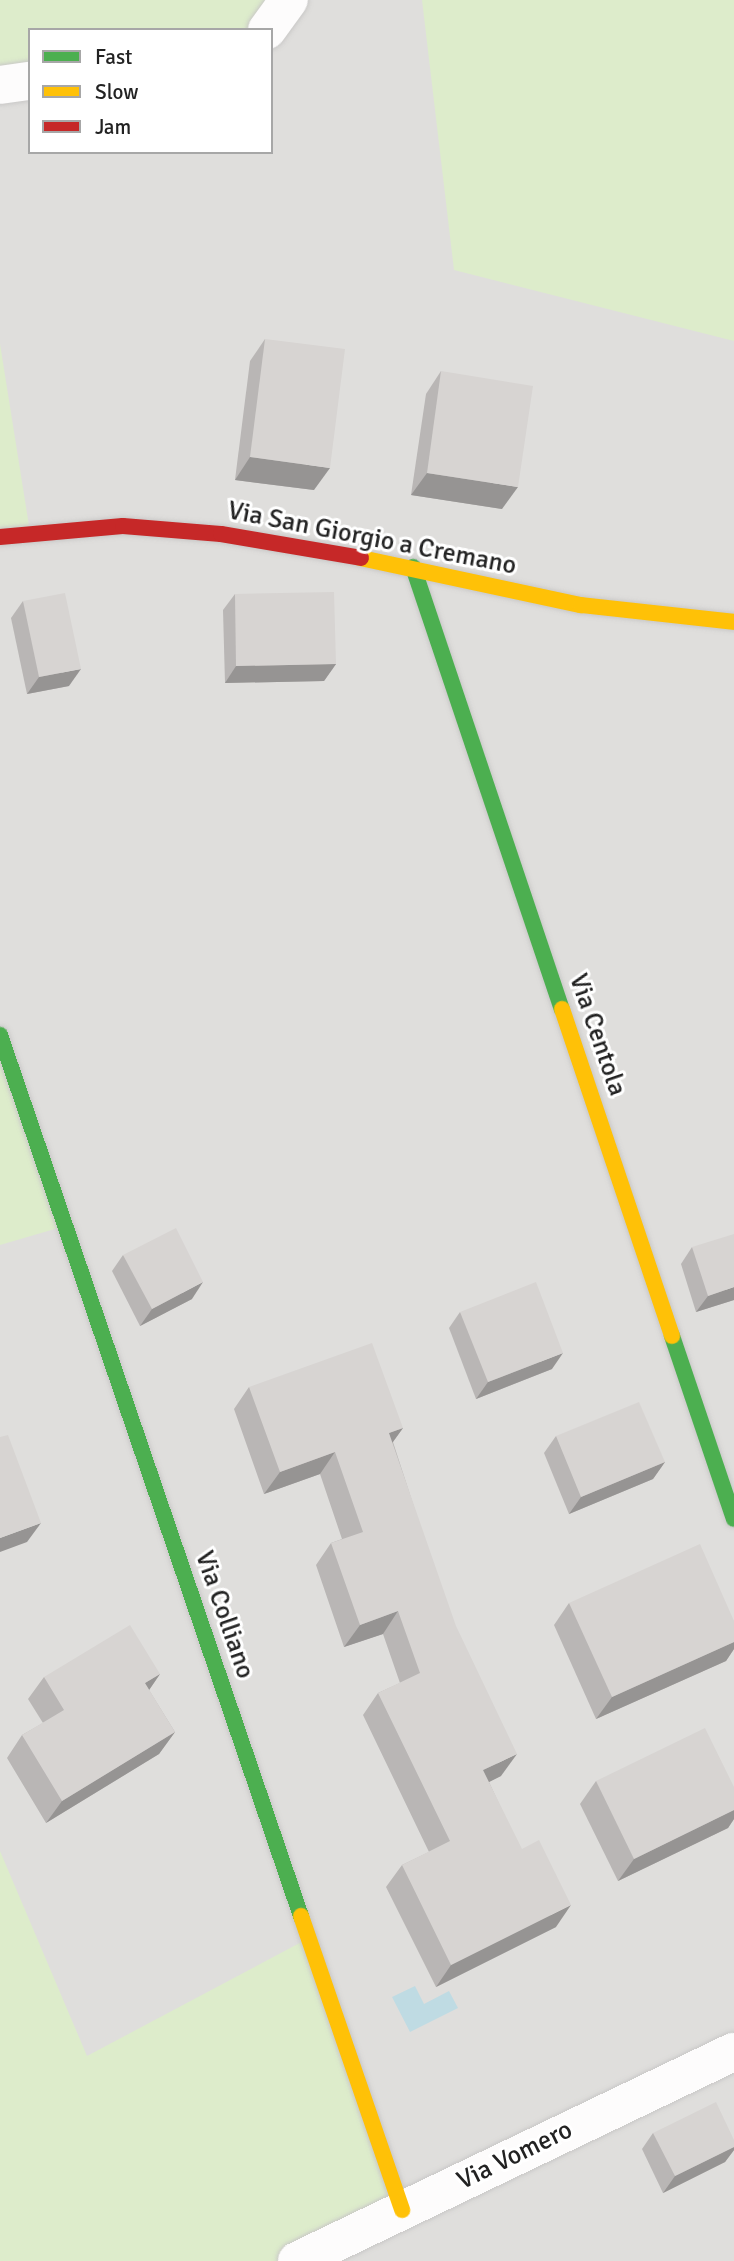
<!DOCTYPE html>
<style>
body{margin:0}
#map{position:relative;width:734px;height:2261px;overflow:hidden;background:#f0eeeb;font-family:Signika,sans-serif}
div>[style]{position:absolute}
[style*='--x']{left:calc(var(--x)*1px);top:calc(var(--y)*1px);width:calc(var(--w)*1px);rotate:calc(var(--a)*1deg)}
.residential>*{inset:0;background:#dfdedc}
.grass>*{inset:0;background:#ddeccb}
.water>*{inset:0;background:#bfdbe3}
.roads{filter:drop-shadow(0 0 2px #c9c8c7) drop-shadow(0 0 2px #c9c8c7)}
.street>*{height:38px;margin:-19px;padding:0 19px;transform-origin:19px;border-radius:19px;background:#fdfcfc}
.fast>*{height:16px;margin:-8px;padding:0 8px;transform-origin:8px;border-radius:8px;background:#4caf50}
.slow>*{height:16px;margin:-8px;padding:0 8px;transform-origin:8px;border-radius:8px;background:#ffc107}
.jam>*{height:16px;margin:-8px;padding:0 8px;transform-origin:8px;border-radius:8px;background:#c62828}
.wall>*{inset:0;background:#b9b6b5}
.shaded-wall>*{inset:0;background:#969493}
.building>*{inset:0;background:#d7d4d2}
span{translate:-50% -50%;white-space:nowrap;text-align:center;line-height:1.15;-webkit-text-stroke:6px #fff;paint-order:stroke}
.street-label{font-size:26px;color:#222}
.legend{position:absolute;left:28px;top:28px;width:245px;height:126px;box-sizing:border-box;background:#fff;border:2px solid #a7a7a7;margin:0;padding:9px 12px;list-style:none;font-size:21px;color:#222}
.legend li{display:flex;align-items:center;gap:14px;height:35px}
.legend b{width:35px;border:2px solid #a7a7a7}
</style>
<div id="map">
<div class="residential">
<div style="clip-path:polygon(evenodd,0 0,734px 0,734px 2261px,0 2261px,0 0,30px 30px,271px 30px,271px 152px,30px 152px,30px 30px)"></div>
</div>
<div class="grass">
<div style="clip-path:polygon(0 0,287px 0,255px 30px,30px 30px,30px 81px,0 85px)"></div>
<div style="clip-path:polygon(422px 0,734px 0,734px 341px,454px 270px)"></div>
<div style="clip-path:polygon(0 344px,30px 532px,0 537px)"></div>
<div style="clip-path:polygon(0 1035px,65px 1226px,0 1245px)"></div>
<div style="clip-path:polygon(0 1851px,87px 2056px,309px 1938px,402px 2210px,297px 2261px,0 2261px)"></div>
</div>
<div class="water">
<div style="clip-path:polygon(415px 1986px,424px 2004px,449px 1991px,458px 2008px,410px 2032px,392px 1997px)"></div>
</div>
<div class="roads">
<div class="street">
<div style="--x:267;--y:30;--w:37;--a:-54"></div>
<div style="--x:0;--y:85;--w:30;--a:-8"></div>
<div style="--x:297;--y:2261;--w:484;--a:-25.6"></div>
</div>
<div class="fast">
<div style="--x:413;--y:567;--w:466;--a:71.4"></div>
<div style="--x:0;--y:1035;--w:931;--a:71.14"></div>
<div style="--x:672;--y:1336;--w:193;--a:71.3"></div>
</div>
<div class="slow">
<div style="--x:361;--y:558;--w:225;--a:12.1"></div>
<div style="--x:581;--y:605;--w:154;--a:6.3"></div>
<div style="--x:562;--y:1009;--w:345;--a:71.4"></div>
<div style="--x:301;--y:1916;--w:311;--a:71"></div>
</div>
<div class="jam">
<div style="--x:0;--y:537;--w:123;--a:-5.1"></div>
<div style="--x:123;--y:526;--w:98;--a:4.7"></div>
<div style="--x:221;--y:534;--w:142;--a:9.7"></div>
</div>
</div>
<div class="wall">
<div style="clip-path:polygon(265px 339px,314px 490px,235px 480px,250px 361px)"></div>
<div style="clip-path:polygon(441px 371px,502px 509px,411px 495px,426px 394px)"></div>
<div style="clip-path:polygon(235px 594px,336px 664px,324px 681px,225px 683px,223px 610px)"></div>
<div style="clip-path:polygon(23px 601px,69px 686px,27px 694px,11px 618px)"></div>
<div style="clip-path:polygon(692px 1247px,734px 1300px,696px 1312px,681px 1264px)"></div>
<div style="clip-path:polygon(123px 1255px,192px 1299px,140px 1326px,112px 1271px)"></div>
<div style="clip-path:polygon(460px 1312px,552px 1369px,476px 1399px,449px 1328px)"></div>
<div style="clip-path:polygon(249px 1387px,403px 1428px,393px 1442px,501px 1776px,489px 1782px,556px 1927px,436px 1987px,386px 1887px,402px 1865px,429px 1852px,363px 1715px,378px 1693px,400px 1683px,383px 1634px,344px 1647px,316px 1565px,331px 1543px,342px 1539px,320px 1474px,264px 1494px,234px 1409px)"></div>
<div style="clip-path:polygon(556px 1436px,665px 1462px,653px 1479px,569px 1514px,544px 1453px)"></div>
<div style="clip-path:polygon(569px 1603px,734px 1621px,734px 1649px,726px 1661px,596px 1719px,554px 1625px)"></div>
<div style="clip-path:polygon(160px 1674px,149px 1690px,175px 1732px,159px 1754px,46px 1823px,7px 1758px,22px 1735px,43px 1723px,28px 1699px,44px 1677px)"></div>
<div style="clip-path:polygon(596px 1781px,734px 1787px,734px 1819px,728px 1828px,618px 1881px,580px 1804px)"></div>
<div style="clip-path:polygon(653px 2133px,734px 2140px,734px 2150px,725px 2162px,663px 2193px,642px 2149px)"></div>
</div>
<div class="shaded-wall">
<div style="clip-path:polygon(250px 457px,330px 468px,314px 490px,235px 480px)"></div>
<div style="clip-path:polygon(427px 473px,518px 487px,502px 509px,411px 495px)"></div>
<div style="clip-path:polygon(336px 664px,324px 681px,225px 683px,236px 666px)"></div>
<div style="clip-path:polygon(81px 669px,69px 686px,27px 694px,39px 677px)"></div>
<div style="clip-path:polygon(203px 1282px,192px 1299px,140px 1326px,152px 1309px)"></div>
<div style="clip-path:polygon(734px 1287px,734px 1300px,696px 1312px,708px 1296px)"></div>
<div style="clip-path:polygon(563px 1353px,552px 1369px,476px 1399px,488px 1382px)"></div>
<div style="clip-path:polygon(403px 1428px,387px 1450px,389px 1433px)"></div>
<div style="clip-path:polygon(335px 1452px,320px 1474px,264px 1494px,280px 1472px)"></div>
<div style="clip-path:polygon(665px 1462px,653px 1479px,569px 1514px,581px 1497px)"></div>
<div style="clip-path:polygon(41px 1523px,27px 1542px,0 1552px,0 1538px)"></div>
<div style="clip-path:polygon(398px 1611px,383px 1634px,344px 1647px,360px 1625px)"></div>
<div style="clip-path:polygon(734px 1642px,734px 1649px,726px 1661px,596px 1719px,612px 1697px)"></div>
<div style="clip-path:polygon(160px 1674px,145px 1696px,145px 1683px)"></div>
<div style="clip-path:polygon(175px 1732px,159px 1754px,46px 1823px,62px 1801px)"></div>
<div style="clip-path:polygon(517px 1754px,501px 1776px,467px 1793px,483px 1770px)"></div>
<div style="clip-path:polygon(734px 1810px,734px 1819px,728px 1828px,618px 1881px,634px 1859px)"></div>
<div style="clip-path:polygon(571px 1905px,556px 1927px,436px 1987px,451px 1965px)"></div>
<div style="clip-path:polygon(734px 2147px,734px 2150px,725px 2162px,663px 2193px,675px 2176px)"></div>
</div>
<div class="building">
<div style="clip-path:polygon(265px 339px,345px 349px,330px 468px,250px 457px)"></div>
<div style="clip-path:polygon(441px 371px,533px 386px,518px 487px,427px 473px)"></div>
<div style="clip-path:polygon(334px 592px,336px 664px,236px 666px,235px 594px)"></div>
<div style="clip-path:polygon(65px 593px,81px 669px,39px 677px,23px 601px)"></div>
<div style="clip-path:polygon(176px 1228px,203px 1282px,152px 1309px,123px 1255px)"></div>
<div style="clip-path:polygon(734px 1234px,734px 1287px,708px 1296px,692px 1247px)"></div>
<div style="clip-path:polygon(536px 1282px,563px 1353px,488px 1382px,460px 1312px)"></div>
<div style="clip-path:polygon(372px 1343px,403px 1428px,389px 1433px,456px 1626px,517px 1754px,483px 1770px,522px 1849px,539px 1840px,571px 1905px,451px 1965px,402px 1865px,450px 1841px,378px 1693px,420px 1673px,398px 1611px,360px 1625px,331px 1543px,363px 1532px,335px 1452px,280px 1472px,249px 1387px)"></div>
<div style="clip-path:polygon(639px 1402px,665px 1462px,581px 1497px,556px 1436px)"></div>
<div style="clip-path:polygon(8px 1435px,41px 1523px,0 1538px,0 1437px)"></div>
<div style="clip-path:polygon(700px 1544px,734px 1621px,734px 1642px,612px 1697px,569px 1603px)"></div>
<div style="clip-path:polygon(130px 1625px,160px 1674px,145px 1683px,175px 1732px,62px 1801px,22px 1735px,64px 1710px,44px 1677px)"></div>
<div style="clip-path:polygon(705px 1728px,734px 1787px,734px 1810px,634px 1859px,596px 1781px)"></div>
<div style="clip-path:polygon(716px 2102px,734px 2140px,734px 2147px,675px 2176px,653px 2133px)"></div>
</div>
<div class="street-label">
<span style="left:372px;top:539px;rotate:11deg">Via San Giorgio a Cremano</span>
<span style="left:597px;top:1035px;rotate:71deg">Via Centola</span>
<span style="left:224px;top:1615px;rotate:71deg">Via Colliano</span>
<span style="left:515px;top:2156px;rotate:-26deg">Via Vomero</span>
</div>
<ul class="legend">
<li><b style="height:9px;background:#4caf50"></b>Fast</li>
<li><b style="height:9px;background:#ffc107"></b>Slow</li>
<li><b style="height:9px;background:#c62828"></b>Jam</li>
</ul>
</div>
